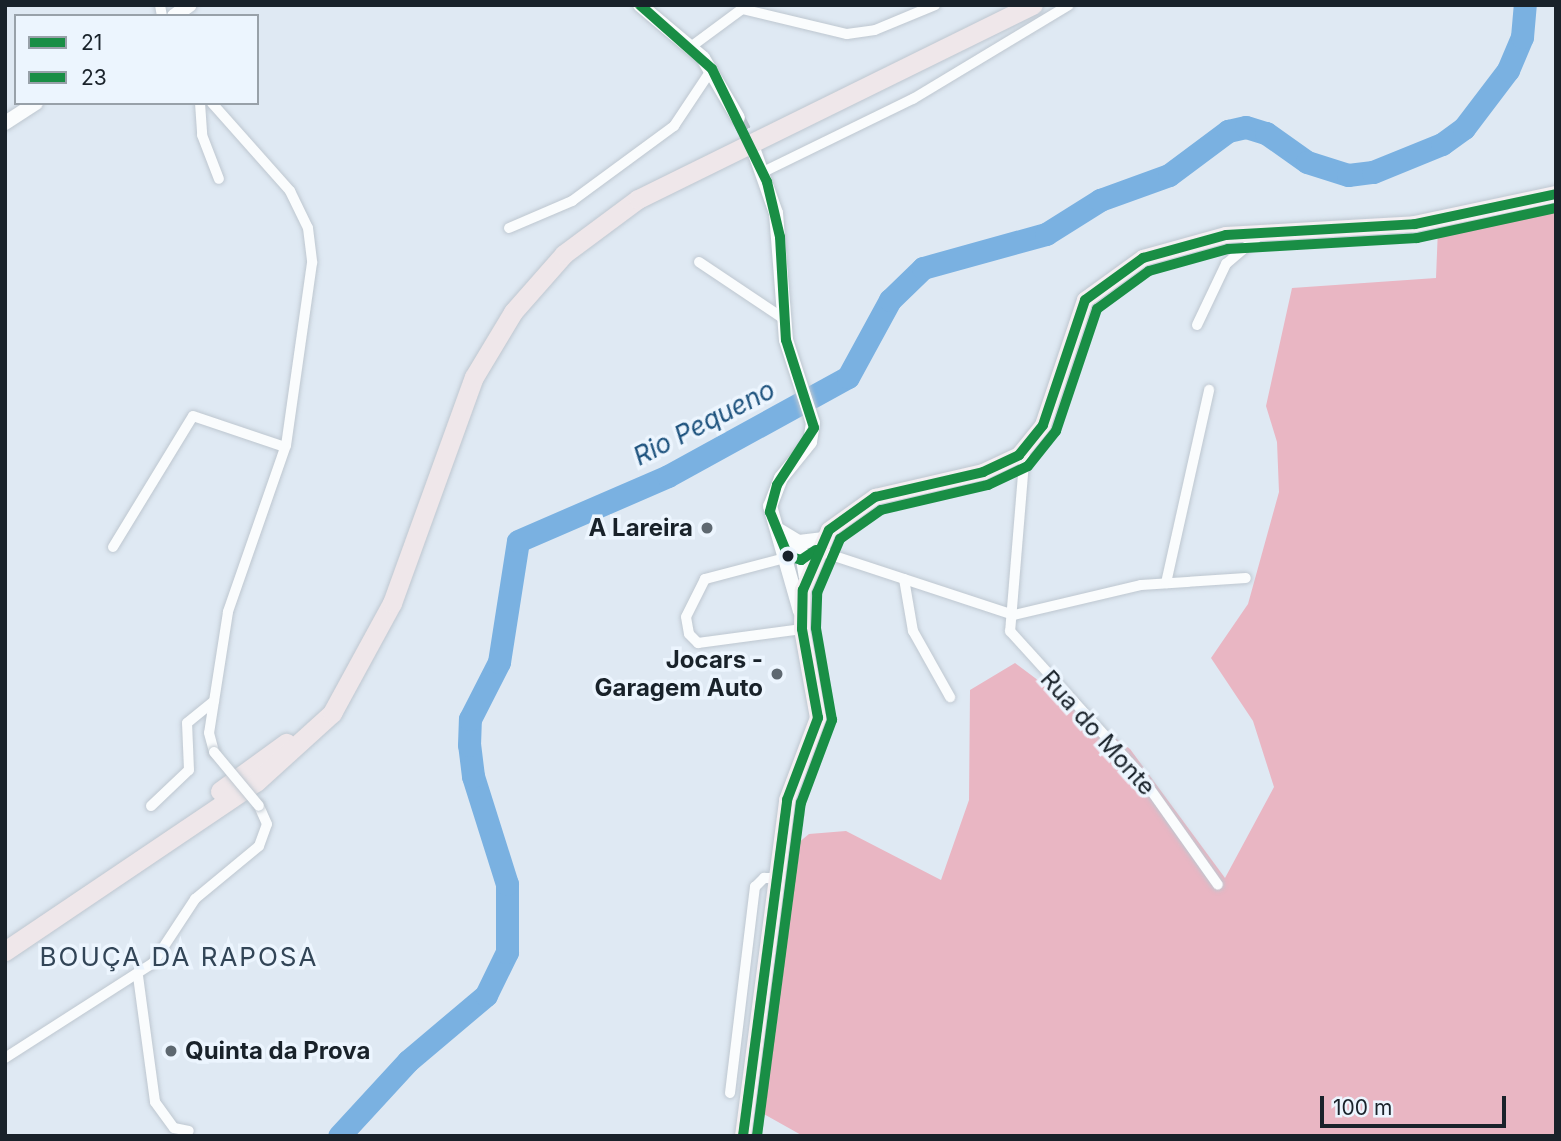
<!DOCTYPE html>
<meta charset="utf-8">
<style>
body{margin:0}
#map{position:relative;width:1561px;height:1141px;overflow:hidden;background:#dfe9f3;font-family:Inter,sans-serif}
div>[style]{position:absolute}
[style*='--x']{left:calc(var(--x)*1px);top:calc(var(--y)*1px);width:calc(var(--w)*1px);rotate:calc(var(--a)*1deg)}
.forest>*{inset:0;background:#e9b6c3}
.river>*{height:23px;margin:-11.5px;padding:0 11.5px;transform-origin:11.5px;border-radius:11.5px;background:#7ab1e1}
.secondary-tunnel>*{height:14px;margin-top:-7px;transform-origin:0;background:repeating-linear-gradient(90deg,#b7c1cb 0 14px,transparent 0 21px)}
.roads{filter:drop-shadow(0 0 2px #bec7d0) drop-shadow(0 0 2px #bec7d0)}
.street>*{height:10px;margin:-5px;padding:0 5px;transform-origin:5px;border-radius:5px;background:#fafcfd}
.secondary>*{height:14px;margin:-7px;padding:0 7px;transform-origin:7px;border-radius:7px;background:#fafcfd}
.primary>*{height:16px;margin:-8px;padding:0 8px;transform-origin:8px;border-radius:8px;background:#f4eff2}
.highway>*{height:19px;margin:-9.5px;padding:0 9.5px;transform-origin:9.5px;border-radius:9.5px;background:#efe7ea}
.bridges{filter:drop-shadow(0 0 2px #bec7d0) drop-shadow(0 0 2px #bec7d0)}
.street-bridge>*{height:10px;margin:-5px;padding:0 5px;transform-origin:5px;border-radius:5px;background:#fafcfd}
.bus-1>*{height:10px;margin:-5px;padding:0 5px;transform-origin:5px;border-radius:5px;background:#198e45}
.bus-2>*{height:10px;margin:-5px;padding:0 5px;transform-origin:5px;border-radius:5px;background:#198e45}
.dots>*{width:19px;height:19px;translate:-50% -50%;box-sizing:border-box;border:4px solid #ecf5fe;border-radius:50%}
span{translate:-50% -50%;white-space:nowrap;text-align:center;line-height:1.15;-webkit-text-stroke:7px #ecf5fe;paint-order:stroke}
.poi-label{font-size:24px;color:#19222a;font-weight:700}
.right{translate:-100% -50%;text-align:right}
.left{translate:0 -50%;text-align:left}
.street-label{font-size:24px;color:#19222a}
.water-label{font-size:26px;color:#1e537e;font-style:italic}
.neighbourhood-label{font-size:26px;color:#324557;letter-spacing:2px}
.frame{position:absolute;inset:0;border:7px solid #19222a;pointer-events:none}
.legend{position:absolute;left:14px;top:14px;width:245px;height:91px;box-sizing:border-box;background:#ecf5fe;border:2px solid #98a1a9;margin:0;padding:9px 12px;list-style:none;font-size:21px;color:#19222a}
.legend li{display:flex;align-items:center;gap:14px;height:35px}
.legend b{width:35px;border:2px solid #98a1a9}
.scale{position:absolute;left:1320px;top:1096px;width:186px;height:32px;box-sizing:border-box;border:4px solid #19222a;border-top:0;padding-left:9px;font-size:21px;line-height:24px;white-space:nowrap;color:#19222a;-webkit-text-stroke:5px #ecf5fe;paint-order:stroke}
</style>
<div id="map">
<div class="forest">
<div style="clip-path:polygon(1556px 204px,1556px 1136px,803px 1136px,760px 1112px,792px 848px,809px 834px,846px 831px,941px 880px,969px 800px,970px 690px,1015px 663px,1130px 749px,1225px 878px,1274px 787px,1253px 721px,1211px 658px,1248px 604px,1279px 492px,1277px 442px,1266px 406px,1292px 288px,1436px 278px,1438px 228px)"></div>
</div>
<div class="river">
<div style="--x:339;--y:1136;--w:102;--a:-47.4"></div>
<div style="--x:408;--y:1061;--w:102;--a:-40.2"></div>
<div style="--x:486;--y:995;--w:48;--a:-64"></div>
<div style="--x:507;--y:952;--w:68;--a:-90"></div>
<div style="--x:507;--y:884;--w:113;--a:-107.5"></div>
<div style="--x:473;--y:776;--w:31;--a:-97"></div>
<div style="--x:469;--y:745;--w:26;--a:-88"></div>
<div style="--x:470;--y:719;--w:64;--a:-63"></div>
<div style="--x:499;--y:662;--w:122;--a:-81.1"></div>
<div style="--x:518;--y:541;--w:163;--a:-23.4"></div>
<div style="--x:668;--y:476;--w:205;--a:-28.8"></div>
<div style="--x:848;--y:377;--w:88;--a:-61.4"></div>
<div style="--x:890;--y:300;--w:46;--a:-44.1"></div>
<div style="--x:923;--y:268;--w:128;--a:-15.5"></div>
<div style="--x:1046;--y:234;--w:64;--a:-32.2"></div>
<div style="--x:1100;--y:200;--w:73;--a:-19.9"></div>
<div style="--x:1169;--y:175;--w:74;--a:-36.7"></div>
<div style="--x:1228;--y:131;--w:18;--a:-13"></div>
<div style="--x:1246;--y:127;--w:21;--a:17"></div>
<div style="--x:1266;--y:133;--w:50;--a:35.3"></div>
<div style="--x:1307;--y:162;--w:43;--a:17.6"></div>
<div style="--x:1348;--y:175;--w:25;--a:-7"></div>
<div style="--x:1373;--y:172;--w:74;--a:-22.1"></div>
<div style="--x:1442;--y:144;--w:27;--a:-36"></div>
<div style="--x:1464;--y:128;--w:73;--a:-52.8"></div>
<div style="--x:1508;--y:70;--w:36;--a:-67"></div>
<div style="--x:1522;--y:37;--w:32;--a:-85"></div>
</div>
<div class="secondary-tunnel">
<div style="--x:738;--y:118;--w:30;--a:63"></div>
</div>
<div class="roads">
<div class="street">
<div style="--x:160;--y:5;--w:11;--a:80"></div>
<div style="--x:692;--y:46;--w:62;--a:-36.5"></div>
<div style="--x:742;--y:9;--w:108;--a:13.4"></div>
<div style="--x:847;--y:34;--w:28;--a:-8"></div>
<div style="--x:875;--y:30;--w:65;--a:-22.6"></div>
<div style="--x:200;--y:103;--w:32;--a:86"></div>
<div style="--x:202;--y:135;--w:47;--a:68.9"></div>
<div style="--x:212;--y:103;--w:118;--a:48.4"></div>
<div style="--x:290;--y:191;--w:41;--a:64.1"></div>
<div style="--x:308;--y:228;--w:35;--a:83"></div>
<div style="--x:312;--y:263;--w:184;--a:98.1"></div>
<div style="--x:286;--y:445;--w:177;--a:109.2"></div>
<div style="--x:228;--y:612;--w:122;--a:98.9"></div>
<div style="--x:209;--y:733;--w:20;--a:75"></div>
<div style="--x:763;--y:172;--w:167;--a:-26"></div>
<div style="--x:913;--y:99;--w:182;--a:-31.1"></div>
<div style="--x:509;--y:228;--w:69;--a:-23.2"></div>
<div style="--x:572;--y:201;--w:127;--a:-36.3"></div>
<div style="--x:674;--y:126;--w:69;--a:-56.3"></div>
<div style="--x:699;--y:262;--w:102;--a:33.8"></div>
<div style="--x:1197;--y:325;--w:68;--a:-64.6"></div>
<div style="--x:1226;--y:264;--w:45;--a:-40.5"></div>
<div style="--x:1025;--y:450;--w:182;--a:94.7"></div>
<div style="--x:1010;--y:631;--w:190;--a:47.8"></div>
<div style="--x:1138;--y:772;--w:138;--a:54.7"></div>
<div style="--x:113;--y:547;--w:153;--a:-58.6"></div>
<div style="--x:193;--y:416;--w:97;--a:18.6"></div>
<div style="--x:816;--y:550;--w:208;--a:18.2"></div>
<div style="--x:1014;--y:615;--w:130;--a:-13.3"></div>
<div style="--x:1141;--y:585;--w:105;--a:-3.8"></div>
<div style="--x:785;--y:558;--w:83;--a:165.3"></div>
<div style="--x:705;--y:579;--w:42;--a:116.6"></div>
<div style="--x:686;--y:617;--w:17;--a:80"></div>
<div style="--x:689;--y:634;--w:13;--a:45"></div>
<div style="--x:698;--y:643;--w:105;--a:-7.7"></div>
<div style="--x:904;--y:579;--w:53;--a:80.2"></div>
<div style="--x:913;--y:631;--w:76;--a:60.7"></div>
<div style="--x:1166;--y:583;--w:198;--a:-77.4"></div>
<div style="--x:151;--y:806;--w:52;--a:-43.5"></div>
<div style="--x:189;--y:770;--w:47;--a:-92.4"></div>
<div style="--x:187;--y:723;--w:35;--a:-39"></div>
<div style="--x:138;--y:976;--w:127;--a:82.3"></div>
<div style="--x:155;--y:1102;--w:32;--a:54"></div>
<div style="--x:174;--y:1128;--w:15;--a:11"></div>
<div style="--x:5;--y:1058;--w:176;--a:-32.7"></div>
<div style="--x:153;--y:963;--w:77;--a:-56.7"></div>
<div style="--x:195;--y:899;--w:83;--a:-39.6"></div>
<div style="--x:259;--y:846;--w:23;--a:-70"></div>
<div style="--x:267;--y:824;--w:20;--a:-114"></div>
<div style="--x:730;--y:1093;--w:208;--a:-83.1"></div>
<div style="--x:755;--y:887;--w:13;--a:-45"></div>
<div style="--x:764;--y:878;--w:13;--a:0"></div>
</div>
<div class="secondary">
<div style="--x:640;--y:5;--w:82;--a:40.1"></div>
<div style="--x:703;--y:58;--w:69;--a:59.7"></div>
<div style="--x:174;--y:16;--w:19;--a:-35"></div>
<div style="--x:5;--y:123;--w:37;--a:-33"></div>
<div style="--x:752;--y:145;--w:72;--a:70.6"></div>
<div style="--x:776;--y:213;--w:127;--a:85.5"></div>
<div style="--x:786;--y:340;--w:87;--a:72"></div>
<div style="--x:813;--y:423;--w:19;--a:99"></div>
<div style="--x:810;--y:442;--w:46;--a:128.9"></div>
<div style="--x:781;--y:478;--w:30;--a:111"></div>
<div style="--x:770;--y:506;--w:109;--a:74.1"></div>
<div style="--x:777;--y:529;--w:26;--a:31"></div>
<div style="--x:799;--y:542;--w:23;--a:-7"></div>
<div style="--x:789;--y:538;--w:20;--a:49"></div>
<div style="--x:802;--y:553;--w:24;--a:81"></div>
</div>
<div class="primary">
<div style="--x:743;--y:1136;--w:339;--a:-82.5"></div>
<div style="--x:787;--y:800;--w:88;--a:-69.3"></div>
<div style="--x:818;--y:718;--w:90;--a:-100.2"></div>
<div style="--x:802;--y:629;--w:39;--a:-89"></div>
<div style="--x:803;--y:590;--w:65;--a:-66.6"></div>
<div style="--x:829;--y:530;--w:57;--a:-35.7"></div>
<div style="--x:875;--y:497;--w:111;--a:-13"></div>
<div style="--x:983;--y:472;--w:40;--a:-25"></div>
<div style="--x:1019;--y:455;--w:38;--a:-51"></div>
<div style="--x:1043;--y:425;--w:132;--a:-71.4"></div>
<div style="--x:1085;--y:300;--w:72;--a:-35.9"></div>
<div style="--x:1143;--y:258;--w:86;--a:-15.5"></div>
<div style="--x:1226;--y:235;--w:189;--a:-3.3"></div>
<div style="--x:1415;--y:224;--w:144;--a:-12"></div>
</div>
<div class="highway">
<div style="--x:220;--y:791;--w:82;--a:-36"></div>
<div style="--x:5;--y:951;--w:303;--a:-34"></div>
<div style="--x:256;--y:782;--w:103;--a:-42.2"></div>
<div style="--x:332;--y:713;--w:125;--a:-61.4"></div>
<div style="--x:392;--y:603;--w:240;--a:-70.1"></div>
<div style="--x:474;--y:377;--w:76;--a:-59"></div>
<div style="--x:513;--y:312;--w:77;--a:-48.7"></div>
<div style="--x:564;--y:254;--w:92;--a:-36.6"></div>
<div style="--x:638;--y:199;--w:440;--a:-26.2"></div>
</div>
</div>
<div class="bridges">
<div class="street-bridge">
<div style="--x:214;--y:752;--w:70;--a:50.2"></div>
</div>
</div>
<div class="bus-1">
<div style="--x:640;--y:5;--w:96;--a:41.6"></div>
<div style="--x:712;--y:69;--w:126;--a:64"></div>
<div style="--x:767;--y:182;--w:57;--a:76.7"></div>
<div style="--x:780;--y:237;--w:103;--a:86.7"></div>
<div style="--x:786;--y:340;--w:92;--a:72.3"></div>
<div style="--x:814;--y:428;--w:68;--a:123"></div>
<div style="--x:777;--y:485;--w:28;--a:105"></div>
<div style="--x:770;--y:512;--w:48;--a:67.8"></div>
<div style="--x:788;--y:556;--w:14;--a:17"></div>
<div style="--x:801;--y:560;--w:18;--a:-34"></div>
<div style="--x:743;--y:1136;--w:339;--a:-82.5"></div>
<div style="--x:787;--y:800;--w:88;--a:-69.3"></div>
<div style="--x:818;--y:718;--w:90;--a:-100.2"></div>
<div style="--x:802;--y:629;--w:39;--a:-89"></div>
<div style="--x:803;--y:590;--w:65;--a:-66.6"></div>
<div style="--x:829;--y:530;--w:57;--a:-35.7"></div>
<div style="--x:875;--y:497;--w:111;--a:-13"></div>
<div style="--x:983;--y:472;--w:40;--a:-25"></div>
<div style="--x:1019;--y:455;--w:38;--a:-51"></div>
<div style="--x:1043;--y:425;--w:132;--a:-71.4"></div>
<div style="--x:1085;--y:300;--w:72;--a:-35.9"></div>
<div style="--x:1143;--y:258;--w:86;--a:-15.5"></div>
<div style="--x:1226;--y:235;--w:189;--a:-3.3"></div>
<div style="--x:1415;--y:224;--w:144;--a:-12"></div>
</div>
<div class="bus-2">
<div style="--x:757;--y:1136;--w:336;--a:-82.5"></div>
<div style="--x:801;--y:803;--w:89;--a:-69.5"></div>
<div style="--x:832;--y:720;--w:93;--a:-99.9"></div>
<div style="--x:816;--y:628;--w:35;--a:-88"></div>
<div style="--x:817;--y:593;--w:59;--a:-66.9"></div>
<div style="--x:840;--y:539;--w:50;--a:-35.3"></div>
<div style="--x:881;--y:510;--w:110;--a:-13.2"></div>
<div style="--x:988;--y:485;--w:44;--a:-25.4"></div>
<div style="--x:1028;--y:466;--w:45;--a:-51.3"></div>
<div style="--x:1056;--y:431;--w:129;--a:-71.4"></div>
<div style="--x:1097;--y:309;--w:64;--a:-36.2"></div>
<div style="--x:1149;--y:271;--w:82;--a:-15.6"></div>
<div style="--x:1228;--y:249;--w:189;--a:-3.3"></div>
<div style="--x:1417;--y:238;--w:142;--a:-12.2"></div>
</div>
<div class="dots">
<div style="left:707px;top:528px;background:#5e6870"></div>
<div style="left:788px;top:556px;background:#19222a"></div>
<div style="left:777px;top:674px;background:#5e6870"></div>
<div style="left:171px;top:1051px;background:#5e6870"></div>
</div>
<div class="poi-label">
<span class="right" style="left:693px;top:528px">A Lareira</span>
<span class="right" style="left:763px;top:674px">Jocars -<br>Garagem Auto</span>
<span class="left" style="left:185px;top:1051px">Quinta da Prova</span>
</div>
<div class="street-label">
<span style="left:1098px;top:733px;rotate:48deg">Rua do Monte</span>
</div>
<div class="water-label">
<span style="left:704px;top:423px;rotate:-27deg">Rio Pequeno</span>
</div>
<div class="neighbourhood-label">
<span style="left:179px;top:957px">BOUÇA DA RAPOSA</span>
</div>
<div class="frame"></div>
<ul class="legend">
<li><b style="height:9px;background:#198e45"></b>21</li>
<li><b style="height:9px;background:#198e45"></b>23</li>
</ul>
<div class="scale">100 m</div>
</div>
